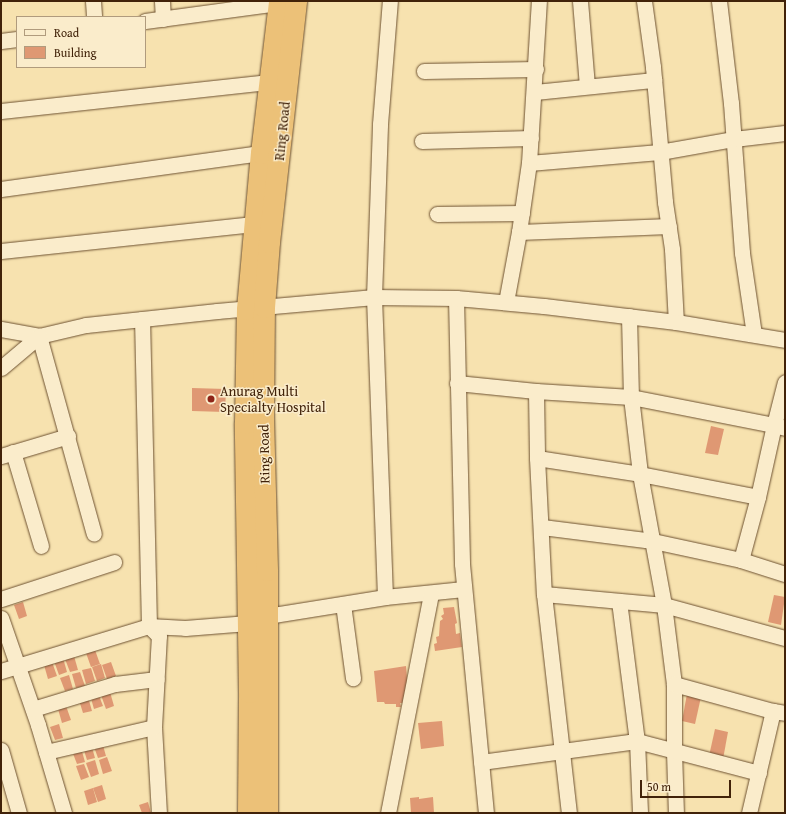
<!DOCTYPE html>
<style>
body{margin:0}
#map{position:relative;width:786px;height:814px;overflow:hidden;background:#f7e2af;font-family:"Gentium Book Plus",serif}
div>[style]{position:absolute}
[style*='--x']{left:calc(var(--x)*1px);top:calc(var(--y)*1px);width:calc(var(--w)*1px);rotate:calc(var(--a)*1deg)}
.building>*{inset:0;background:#df9873}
.roads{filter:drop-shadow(0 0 1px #6e5232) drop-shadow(0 0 1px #6e5232)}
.minor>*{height:15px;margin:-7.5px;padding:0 7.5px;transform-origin:7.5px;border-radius:7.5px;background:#faeccb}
.highway>*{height:21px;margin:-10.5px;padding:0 10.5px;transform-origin:10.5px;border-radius:10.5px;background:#ecc178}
.dots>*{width:11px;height:11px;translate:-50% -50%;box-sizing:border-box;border:2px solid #faeccb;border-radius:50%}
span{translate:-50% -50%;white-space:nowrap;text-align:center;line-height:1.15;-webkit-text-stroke:3px #faeccb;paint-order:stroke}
.street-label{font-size:14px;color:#412209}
.poi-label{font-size:14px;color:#412209}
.left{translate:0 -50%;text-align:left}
.frame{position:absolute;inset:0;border:2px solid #412209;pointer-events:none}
.legend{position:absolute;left:16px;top:16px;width:130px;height:52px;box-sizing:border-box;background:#faeccb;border:1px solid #b09b7d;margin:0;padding:5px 7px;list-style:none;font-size:12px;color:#412209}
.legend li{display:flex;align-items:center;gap:8px;height:20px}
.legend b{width:20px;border:1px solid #b09b7d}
.scale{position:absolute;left:640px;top:780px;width:91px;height:18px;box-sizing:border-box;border:2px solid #412209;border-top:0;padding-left:5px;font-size:12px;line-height:14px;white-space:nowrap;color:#412209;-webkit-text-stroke:3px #faeccb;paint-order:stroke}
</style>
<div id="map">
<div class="building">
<div style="clip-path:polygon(192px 388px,226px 389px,225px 412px,192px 411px)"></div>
<div style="clip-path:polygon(711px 426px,724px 429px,718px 455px,705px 453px)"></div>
<div style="clip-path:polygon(774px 595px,785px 597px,781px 625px,768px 622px)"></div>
<div style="clip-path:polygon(23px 602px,27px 616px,19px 619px,14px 605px)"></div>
<div style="clip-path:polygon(454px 607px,457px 623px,455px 624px,456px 634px,460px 633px,462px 647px,435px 651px,434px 644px,437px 643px,436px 637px,439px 636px,440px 621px,443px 619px,441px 616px,444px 614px,443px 608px)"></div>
<div style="clip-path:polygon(95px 650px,100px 664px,91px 667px,86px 653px)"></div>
<div style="clip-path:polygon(74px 656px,78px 670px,70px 672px,65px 659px)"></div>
<div style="clip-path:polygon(63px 658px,67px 672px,59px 675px,54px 661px)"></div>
<div style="clip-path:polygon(52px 662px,57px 676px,48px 679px,44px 665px)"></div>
<div style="clip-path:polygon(111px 662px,116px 676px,107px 679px,102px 665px)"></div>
<div style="clip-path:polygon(101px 664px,105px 678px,97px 681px,92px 667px)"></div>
<div style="clip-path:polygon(406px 666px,408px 690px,403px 698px,403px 703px,400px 703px,401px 707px,396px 707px,396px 704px,385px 704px,384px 702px,377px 702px,374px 671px)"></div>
<div style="clip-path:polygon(91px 668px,95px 681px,86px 684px,82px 670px)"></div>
<div style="clip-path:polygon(80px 672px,85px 686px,76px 688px,72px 674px)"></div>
<div style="clip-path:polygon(69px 675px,73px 689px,65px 691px,60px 678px)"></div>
<div style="clip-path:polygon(110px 692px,114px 706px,106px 709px,101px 695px)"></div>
<div style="clip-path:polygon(98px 693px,103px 706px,94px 709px,90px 695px)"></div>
<div style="clip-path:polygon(687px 694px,701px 697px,695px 724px,682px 721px)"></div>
<div style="clip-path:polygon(88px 697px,92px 711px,83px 713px,79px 700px)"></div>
<div style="clip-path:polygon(66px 706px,71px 720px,62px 723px,58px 709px)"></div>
<div style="clip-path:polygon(442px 721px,444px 746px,421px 749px,418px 723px)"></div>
<div style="clip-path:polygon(59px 724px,63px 738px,55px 740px,50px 727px)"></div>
<div style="clip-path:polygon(715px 729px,728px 732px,723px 759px,709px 756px)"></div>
<div style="clip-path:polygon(102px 742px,106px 756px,98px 758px,93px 744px)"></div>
<div style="clip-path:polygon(91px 744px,95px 758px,87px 760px,83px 747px)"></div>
<div style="clip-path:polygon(81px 748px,85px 762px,77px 764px,72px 751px)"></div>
<div style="clip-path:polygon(107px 757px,112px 771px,103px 774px,99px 760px)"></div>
<div style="clip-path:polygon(95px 760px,99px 774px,91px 777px,86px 763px)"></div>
<div style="clip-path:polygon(84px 764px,89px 777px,81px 780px,76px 766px)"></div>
<div style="clip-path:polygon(102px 785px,106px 799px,98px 802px,93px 788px)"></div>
<div style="clip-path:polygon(93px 788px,97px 802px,88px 805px,84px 791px)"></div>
<div style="clip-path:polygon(419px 797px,419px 799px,433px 797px,434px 813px,411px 813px,410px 798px)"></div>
<div style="clip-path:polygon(148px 802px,151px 813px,142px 813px,139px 805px)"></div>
</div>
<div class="roads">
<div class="minor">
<div style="--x:93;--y:1;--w:16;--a:86"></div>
<div style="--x:162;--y:1;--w:18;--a:87"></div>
<div style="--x:580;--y:1;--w:85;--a:85.3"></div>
<div style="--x:644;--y:1;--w:67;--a:82.2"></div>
<div style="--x:653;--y:67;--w:136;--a:84.9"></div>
<div style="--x:665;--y:202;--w:48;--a:81.5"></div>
<div style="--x:672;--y:249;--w:73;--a:86.9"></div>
<div style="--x:719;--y:1;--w:103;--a:83.3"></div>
<div style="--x:731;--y:103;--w:150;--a:85.8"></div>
<div style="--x:742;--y:253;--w:82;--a:81.6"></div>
<div style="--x:145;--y:21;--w:134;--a:-7.7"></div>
<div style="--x:1;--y:41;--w:16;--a:-7"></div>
<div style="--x:424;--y:71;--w:112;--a:-1"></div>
<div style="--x:535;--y:92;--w:120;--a:-5.8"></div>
<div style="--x:1;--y:111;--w:270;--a:-6.2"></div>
<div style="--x:422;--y:141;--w:109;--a:-1.6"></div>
<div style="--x:529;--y:163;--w:131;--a:-4.8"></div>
<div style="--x:660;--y:152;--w:75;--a:-10"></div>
<div style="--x:734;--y:139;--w:51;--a:-6.7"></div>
<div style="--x:1;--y:189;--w:262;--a:-7.9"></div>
<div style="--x:437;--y:214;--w:85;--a:-0.7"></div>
<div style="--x:519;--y:232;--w:150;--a:-2.3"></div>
<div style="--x:1;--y:251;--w:254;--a:-6.1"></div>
<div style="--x:456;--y:298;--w:266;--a:88.7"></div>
<div style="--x:462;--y:564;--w:250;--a:84.5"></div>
<div style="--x:506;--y:302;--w:71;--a:-79.5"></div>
<div style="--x:519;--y:232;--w:70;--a:-81.8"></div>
<div style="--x:529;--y:163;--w:162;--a:-86.5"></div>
<div style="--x:629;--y:316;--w:81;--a:88.6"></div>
<div style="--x:631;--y:397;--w:78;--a:83.3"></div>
<div style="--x:640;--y:474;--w:133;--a:79.6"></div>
<div style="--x:664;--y:605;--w:80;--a:82.8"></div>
<div style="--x:674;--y:684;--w:67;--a:90"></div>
<div style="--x:674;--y:751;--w:62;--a:88.2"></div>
<div style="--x:1;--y:329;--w:39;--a:10"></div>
<div style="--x:39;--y:336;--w:48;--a:-13.2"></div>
<div style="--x:86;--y:325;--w:132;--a:-6.1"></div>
<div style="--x:217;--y:311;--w:158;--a:-5.1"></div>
<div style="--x:374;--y:297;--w:82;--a:0.7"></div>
<div style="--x:456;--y:298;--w:88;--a:5.2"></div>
<div style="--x:544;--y:306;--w:133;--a:6.9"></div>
<div style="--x:676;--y:322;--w:110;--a:9.4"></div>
<div style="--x:39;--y:336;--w:205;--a:74.5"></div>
<div style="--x:1;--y:368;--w:50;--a:-40.1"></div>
<div style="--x:457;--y:383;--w:79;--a:5.8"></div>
<div style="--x:536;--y:391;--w:95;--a:3.6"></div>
<div style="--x:631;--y:397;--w:146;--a:11.1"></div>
<div style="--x:774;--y:425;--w:44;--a:-75.7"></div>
<div style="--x:536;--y:391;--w:67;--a:89.1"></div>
<div style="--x:537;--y:458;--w:104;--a:8.8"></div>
<div style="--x:640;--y:474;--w:120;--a:11"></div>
<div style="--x:758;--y:497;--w:74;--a:-77.5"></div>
<div style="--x:774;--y:425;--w:11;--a:15"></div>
<div style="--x:13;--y:452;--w:98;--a:73.4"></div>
<div style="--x:1;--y:456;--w:70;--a:-16.6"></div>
<div style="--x:537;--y:458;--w:136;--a:87.1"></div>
<div style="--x:544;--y:594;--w:220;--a:83.5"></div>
<div style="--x:542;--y:527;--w:112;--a:7.2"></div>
<div style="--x:653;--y:541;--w:90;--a:12.2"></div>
<div style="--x:741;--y:560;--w:46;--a:17.7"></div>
<div style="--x:741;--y:560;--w:65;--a:-74.9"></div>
<div style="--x:544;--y:594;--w:121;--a:5.2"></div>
<div style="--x:664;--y:605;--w:125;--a:15.3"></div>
<div style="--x:385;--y:597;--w:300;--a:-92.1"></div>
<div style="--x:374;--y:297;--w:173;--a:-88"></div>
<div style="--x:380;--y:124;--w:123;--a:-85.4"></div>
<div style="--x:1;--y:599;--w:119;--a:-18.1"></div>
<div style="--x:619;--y:601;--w:141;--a:82.7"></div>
<div style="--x:637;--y:741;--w:72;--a:87.6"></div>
<div style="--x:343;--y:604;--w:75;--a:82.3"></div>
<div style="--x:267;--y:616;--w:120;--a:-9.1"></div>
<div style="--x:385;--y:597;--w:79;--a:-5.8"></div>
<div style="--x:1;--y:618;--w:113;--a:70.9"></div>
<div style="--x:38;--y:725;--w:92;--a:73.5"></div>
<div style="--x:149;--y:626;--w:36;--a:3"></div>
<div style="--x:185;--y:628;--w:63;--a:-4.5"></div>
<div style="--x:1;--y:671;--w:155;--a:-16.9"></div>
<div style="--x:149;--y:626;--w:307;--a:-91.3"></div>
<div style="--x:674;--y:684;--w:103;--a:15.3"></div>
<div style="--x:33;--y:709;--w:86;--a:-17"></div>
<div style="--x:115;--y:684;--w:42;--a:-6.8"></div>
<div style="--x:154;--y:727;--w:86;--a:86.7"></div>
<div style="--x:1;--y:750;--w:66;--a:74.1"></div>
<div style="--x:46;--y:752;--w:111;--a:-13"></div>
<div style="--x:154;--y:727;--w:91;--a:-86.9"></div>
<div style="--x:159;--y:636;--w:14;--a:-135"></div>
<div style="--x:481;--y:762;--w:157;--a:-7.7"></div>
<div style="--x:637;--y:741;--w:126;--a:14.7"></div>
<div style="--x:388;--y:813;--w:224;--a:-78.9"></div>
<div style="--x:749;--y:813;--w:105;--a:-76.8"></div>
<div style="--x:773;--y:711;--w:12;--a:9"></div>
</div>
<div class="highway">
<div style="--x:248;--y:813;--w:121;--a:-89.5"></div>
<div style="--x:249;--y:692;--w:269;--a:-90.9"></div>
<div style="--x:245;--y:423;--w:114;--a:-89"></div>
<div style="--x:247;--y:309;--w:157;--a:-84.9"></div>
<div style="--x:261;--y:153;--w:153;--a:-83.2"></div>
<div style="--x:267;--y:813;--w:243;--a:-90"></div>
<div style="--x:267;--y:570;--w:154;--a:-91.5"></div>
<div style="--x:263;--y:416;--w:109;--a:-89.5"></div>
<div style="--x:264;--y:307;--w:65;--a:-85.6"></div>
<div style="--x:269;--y:242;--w:243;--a:-83.6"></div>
</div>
</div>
<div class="dots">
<div style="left:211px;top:399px;background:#8f2418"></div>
</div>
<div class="street-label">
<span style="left:282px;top:131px;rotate:-84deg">Ring Road</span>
<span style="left:264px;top:454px;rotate:-91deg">Ring Road</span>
</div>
<div class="poi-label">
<span class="left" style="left:220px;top:399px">Anurag Multi<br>Specialty Hospital</span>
</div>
<div class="frame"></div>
<ul class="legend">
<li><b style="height:5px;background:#faeccb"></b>Road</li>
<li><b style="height:11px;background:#df9873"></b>Building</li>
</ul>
<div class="scale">50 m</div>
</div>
